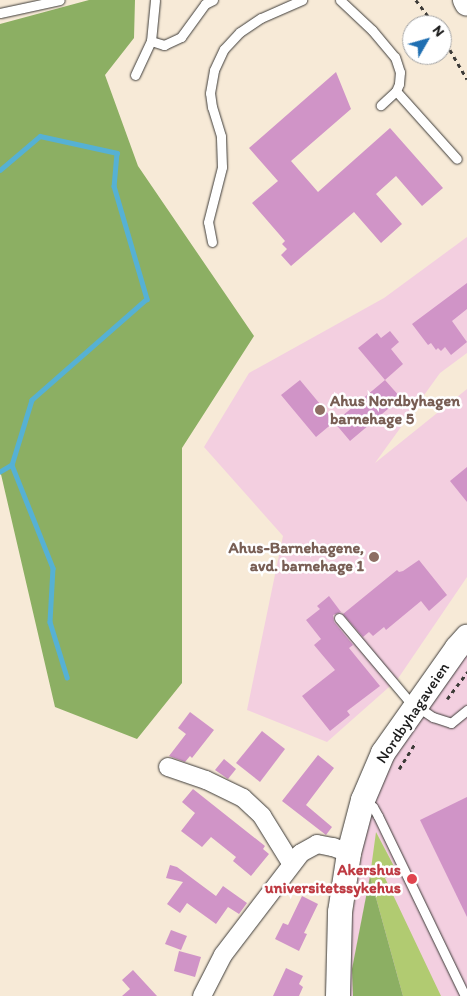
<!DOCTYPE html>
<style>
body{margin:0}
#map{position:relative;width:467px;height:996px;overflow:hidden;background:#f7ead7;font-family:Itim,sans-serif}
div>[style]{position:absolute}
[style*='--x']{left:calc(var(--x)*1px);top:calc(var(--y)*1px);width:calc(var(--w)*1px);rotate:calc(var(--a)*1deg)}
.built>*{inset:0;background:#f3cfe0}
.green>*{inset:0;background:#b1cb71}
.forest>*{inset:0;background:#8caf63}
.stream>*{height:4.5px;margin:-2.25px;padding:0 2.25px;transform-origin:2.25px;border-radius:2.25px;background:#56b1d4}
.building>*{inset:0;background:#d094c7}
.path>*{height:2.5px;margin-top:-1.25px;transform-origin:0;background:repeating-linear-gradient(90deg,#3d3b38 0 4px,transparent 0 8px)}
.roads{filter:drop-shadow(0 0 1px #3d3b38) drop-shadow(0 0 1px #3d3b38)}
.lane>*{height:9px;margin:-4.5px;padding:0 4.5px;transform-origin:4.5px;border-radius:4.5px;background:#fff}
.street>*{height:18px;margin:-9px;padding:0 9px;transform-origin:9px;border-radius:9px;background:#fff}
.secondary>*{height:24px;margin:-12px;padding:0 12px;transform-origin:12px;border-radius:12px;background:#fff}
.dots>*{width:14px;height:14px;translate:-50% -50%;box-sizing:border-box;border:2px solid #fff;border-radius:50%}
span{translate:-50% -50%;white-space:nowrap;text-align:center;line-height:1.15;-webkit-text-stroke:5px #fff;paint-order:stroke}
.education-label{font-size:16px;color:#785e54;font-weight:700}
.left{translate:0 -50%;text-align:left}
.right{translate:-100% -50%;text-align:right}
.street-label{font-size:16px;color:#1c1c1c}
.health-label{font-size:16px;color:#be3a42;font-weight:700}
.north{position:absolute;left:402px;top:15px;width:50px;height:50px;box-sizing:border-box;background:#fff;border:1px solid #a4a4a4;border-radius:50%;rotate:52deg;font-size:14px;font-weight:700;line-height:20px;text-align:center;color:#1c1c1c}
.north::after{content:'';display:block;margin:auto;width:18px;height:22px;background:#1f6fb2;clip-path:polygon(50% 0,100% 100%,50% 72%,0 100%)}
</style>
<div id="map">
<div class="built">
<div style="clip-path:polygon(467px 237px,467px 353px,440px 373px,375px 463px,467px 389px,467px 577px,397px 680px,327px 742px,247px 710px,283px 536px,204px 447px,249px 373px,384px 298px)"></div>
<div style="clip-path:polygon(467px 644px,467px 996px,347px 996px,345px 962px,371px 795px,460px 651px)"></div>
</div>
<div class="green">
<div style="clip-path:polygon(376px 832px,397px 872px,385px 878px,441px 996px,403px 996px,370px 876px)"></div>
</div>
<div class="forest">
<div style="clip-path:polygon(89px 0,135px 0,134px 38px,105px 75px,138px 166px,254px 336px,182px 448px,182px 683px,137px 739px,55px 707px,0 470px,0 24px)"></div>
<div style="clip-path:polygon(370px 876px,403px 996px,353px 996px,352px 969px)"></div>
</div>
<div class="stream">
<div style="--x:0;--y:170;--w:52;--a:-40.4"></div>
<div style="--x:40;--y:136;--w:79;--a:12.4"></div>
<div style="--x:117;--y:153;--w:33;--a:95"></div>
<div style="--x:114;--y:186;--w:118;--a:73.7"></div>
<div style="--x:147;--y:299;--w:153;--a:138.7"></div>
<div style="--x:32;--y:400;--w:68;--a:107.1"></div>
<div style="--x:12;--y:465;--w:14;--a:150"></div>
<div style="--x:12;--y:465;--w:111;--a:68.3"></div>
<div style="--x:53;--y:568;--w:54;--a:93.2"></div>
<div style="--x:50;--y:622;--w:58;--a:72.8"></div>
</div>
<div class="building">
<div style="clip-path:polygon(336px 72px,351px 109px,291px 161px,318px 192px,390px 128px,443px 188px,422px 206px,396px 176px,376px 194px,402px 224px,381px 243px,354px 212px,291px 266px,281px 255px,287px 249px,282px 244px,285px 241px,252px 203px,278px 181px,249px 148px)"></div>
<div style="clip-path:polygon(467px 283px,467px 309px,452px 321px,467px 342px,451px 355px,445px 347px,441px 351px,438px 348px,436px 350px,431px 343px,428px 345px,412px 324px)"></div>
<div style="clip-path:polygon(390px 331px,399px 342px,391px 349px,403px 364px,385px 380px,401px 398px,350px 441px,334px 422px,316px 437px,281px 395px,300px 380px,335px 422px,385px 380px,358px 348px,377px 333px,381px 338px)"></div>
<div style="clip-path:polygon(467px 467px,467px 502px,450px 481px)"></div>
<div style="clip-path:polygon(419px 560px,447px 595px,429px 611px,421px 601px,386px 630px,384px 627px,373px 636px,369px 632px,363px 637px,343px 614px,397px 570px,399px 572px,403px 571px)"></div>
<div style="clip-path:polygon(329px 596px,341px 612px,333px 615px,334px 622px,353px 645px,349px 648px,380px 686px,347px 711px,350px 715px,330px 731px,302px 696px,335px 670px,314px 645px,321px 639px,306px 620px,320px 609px,317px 606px)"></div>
<div style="clip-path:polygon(190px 712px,214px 730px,192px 758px,190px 756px,185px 762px,169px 756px,186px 734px,178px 728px)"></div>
<div style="clip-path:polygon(262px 731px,285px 749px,260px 782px,236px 763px)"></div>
<div style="clip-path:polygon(318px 755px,334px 768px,306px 805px,332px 827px,326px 835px,282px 801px)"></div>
<div style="clip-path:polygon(224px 759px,236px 769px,228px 779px,215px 770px)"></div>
<div style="clip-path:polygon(193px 789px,265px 846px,263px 849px,269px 854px,251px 876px,233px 861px,236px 857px,211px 837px,202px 847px,181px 831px,195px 813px,182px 802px)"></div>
<div style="clip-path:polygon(467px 797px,467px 917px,420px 820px)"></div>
<div style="clip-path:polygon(170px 865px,177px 867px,216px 896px,223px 886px,247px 903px,239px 914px,228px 907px,216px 924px,187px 903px,180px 913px,167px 904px,183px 882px,166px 878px)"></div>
<div style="clip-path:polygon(302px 896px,318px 904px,304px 933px,307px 934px,299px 951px,275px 939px,283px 923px,288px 925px)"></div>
<div style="clip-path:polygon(171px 930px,187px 936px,181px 950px,165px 944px)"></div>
<div style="clip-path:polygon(179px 951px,201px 957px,195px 977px,174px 971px)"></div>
<div style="clip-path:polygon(286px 968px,303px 976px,299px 984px,303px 987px,299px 996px,273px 996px)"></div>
<div style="clip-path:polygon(133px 970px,157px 996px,122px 996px,130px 989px,122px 980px)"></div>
</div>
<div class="path">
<div style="--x:416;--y:0;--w:31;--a:53"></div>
<div style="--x:442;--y:36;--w:50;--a:59.8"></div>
<div style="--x:447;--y:699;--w:34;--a:-53"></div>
<div style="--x:399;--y:769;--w:32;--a:-58"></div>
</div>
<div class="roads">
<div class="lane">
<div style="--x:340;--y:0;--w:44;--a:43.2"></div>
<div style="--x:372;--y:30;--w:35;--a:50"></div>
<div style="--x:395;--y:57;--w:16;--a:72"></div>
<div style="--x:400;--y:72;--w:12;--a:95"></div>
<div style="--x:399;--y:84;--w:8;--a:113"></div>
<div style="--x:396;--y:91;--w:21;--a:137"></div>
<div style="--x:0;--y:13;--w:61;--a:-12.2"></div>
<div style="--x:151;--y:41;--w:14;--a:17"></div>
<div style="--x:164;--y:45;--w:19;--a:-25"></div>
<div style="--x:181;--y:37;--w:41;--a:-54"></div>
<div style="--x:205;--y:4;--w:9;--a:-27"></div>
<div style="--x:135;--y:75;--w:38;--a:-65"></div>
<div style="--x:151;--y:41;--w:41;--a:-84.4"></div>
<div style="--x:396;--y:91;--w:91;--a:48.1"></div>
<div style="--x:212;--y:242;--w:20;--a:-101"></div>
<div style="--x:208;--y:222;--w:57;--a:-75.7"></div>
<div style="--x:222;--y:167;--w:31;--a:-92"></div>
<div style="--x:221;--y:136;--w:30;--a:-107"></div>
<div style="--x:212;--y:107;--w:14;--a:-98"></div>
<div style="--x:210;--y:93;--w:23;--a:-80"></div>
<div style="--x:214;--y:70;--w:23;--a:-65"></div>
<div style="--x:224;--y:49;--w:23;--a:-47"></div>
<div style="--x:240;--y:32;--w:25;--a:-34"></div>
<div style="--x:261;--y:18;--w:45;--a:-23.7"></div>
<div style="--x:339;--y:618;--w:109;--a:49.9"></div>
<div style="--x:409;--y:701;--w:29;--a:34"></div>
<div style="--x:433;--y:717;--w:19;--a:18"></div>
<div style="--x:451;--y:723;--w:21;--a:-39"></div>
<div style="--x:366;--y:801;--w:9;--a:41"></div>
<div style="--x:373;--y:807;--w:10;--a:61"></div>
<div style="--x:378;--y:816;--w:200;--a:64.2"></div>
</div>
<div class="street">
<div style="--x:168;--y:767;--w:40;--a:18.9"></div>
<div style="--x:206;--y:780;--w:41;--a:25.9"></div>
<div style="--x:243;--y:798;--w:26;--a:43"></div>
<div style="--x:262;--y:816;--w:55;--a:58.3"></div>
<div style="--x:202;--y:996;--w:46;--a:-62.9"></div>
<div style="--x:223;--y:955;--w:128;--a:-52.6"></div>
<div style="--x:301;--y:853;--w:18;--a:-29"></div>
<div style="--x:317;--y:844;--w:16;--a:11"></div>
<div style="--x:333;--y:847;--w:17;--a:21"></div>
</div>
<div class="secondary">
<div style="--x:465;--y:0;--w:4;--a:63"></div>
<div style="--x:338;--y:996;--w:84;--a:-88.6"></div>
<div style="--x:340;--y:912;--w:60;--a:-81.3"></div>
<div style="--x:349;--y:853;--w:55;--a:-75.2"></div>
<div style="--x:363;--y:800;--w:51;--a:-66.9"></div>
<div style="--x:383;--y:753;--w:128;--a:-54.8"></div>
<div style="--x:457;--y:648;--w:15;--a:-48"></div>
</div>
</div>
<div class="dots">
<div style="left:320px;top:410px;background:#8d6e63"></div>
<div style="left:374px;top:557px;background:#8d6e63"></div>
<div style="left:412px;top:879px;background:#e0444e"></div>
</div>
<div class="education-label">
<span class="left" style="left:330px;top:410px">Ahus Nordbyhagen<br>barnehage 5</span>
<span class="right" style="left:364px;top:557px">Ahus-Barnehagene,<br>avd. barnehage 1</span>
</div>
<div class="street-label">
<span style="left:413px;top:713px;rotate:-56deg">Nordbyhagaveien</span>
</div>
<div class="health-label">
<span class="right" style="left:401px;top:879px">Akershus<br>universitetssykehus</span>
</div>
<div class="north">N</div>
</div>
